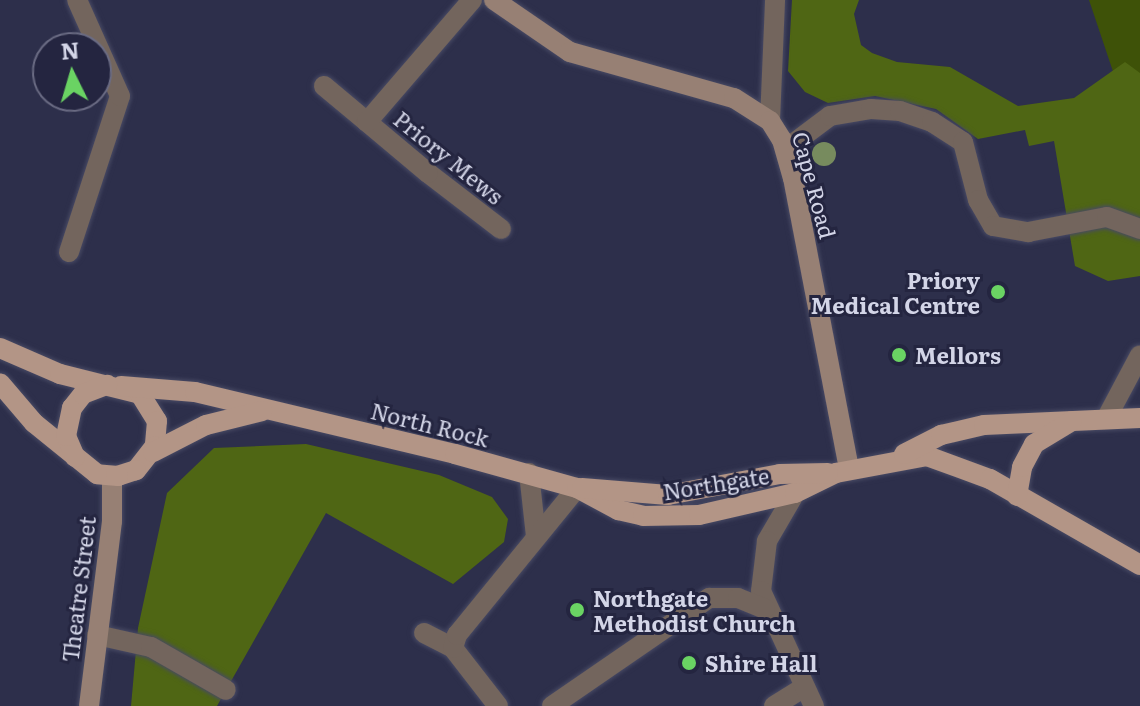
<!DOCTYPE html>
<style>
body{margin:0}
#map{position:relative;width:1140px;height:706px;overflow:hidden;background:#2d2f4b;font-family:Literata,serif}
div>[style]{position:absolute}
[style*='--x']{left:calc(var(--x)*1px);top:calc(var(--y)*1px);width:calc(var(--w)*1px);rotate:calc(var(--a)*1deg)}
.green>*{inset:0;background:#3e5208}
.forest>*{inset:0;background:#4f6614}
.roads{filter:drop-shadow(0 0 2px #484a64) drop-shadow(0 0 2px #484a64)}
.lane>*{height:20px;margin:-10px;padding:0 10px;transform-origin:10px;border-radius:10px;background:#73655d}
.street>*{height:20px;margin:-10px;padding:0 10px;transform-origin:10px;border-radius:10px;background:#73655d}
.secondary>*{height:20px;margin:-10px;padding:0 10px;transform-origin:10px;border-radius:10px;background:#978074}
.primary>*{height:20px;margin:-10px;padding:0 10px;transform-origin:10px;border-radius:10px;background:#b39586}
.trees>*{width:24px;height:24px;margin:-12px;border-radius:50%;background:#778b5e}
.dots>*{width:22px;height:22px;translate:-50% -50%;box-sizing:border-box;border:4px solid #242540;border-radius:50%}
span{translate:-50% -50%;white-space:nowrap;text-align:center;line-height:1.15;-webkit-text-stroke:6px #242540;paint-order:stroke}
.street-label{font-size:22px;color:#d3d5e7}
.poi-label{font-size:22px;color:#d3d5e7;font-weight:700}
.right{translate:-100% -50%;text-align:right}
.left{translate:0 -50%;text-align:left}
.north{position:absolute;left:32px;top:32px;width:80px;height:80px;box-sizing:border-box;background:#242540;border:2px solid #6a6b83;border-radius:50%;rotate:355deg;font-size:22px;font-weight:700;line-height:32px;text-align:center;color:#d3d5e7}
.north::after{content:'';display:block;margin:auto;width:28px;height:36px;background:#6ad363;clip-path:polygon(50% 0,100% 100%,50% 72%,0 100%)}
</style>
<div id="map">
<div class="green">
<div style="clip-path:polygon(1089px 0,1140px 0,1140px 152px)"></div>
</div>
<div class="forest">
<div style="clip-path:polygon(792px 0,859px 0,854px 14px,861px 45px,872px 53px,897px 62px,950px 67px,1018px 106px,1074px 98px,1125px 62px,1140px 73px,1140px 276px,1108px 281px,1075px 266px,1054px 141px,1029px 146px,1025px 130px,978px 139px,936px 109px,875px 96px,828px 103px,805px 92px,788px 71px)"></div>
<div style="clip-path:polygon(306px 444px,439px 475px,492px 497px,508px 519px,504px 542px,453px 584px,326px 513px,217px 706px,131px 706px,138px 628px,167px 493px,214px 448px)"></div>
</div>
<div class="roads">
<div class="lane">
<div style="--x:770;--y:121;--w:121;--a:-87.6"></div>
<div style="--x:786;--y:149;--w:55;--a:-36.9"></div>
<div style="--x:830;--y:116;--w:42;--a:-9.7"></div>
<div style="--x:871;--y:109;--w:29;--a:4"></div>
<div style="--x:900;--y:111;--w:34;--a:19"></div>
<div style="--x:932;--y:122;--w:37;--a:33"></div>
<div style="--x:963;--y:142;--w:60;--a:75.5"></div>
<div style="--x:978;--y:200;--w:30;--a:60"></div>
<div style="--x:993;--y:226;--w:36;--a:10"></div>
<div style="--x:1028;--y:232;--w:80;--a:-10.8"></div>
<div style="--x:1107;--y:217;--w:35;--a:20"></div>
<div style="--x:428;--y:173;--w:92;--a:37.5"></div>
<div style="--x:1106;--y:419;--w:72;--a:-62"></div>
<div style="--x:424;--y:633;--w:33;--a:27"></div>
<div style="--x:97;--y:635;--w:55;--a:12.5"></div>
<div style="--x:151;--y:647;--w:86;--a:29.8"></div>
<div style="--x:774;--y:706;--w:36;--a:-32"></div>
</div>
<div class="street">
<div style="--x:324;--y:86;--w:56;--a:39.9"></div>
<div style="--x:428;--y:173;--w:80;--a:-140.1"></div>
<div style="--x:367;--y:122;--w:161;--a:-49.3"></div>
<div style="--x:69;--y:252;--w:164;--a:-71.9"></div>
<div style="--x:120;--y:96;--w:105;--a:-114.1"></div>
<div style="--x:529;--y:473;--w:63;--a:83.7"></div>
<div style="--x:795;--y:493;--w:56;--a:120.3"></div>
<div style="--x:767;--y:541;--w:50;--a:96.8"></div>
<div style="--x:761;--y:591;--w:127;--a:65.3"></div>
<div style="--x:498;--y:706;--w:73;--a:-127.8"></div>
<div style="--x:453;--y:648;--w:14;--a:-73"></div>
<div style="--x:457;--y:635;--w:190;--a:-50.8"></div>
<div style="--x:552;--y:706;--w:191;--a:-34.5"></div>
<div style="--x:709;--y:598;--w:29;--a:0"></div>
<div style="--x:738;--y:598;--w:29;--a:22"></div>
</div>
<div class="secondary">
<div style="--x:494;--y:0;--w:92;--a:34.4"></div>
<div style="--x:570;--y:52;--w:170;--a:15.7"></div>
<div style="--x:734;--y:98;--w:43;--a:32.6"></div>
<div style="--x:770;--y:121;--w:22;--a:58"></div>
<div style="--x:782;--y:140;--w:40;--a:74"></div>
<div style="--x:793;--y:178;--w:297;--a:79.1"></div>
<div style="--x:89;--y:706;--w:186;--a:-82.9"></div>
<div style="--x:112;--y:521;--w:44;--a:-90"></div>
</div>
<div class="primary">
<div style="--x:0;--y:348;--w:65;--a:23.4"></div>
<div style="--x:60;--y:374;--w:82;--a:14"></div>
<div style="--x:140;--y:394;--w:32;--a:58"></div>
<div style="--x:157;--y:421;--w:25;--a:95"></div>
<div style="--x:155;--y:446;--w:31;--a:128"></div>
<div style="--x:136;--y:470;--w:19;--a:162"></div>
<div style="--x:118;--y:476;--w:21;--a:-175"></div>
<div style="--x:97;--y:474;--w:81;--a:-141"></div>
<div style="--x:34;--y:423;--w:52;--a:-130.4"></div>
<div style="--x:121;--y:386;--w:74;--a:4.6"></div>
<div style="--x:195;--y:392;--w:267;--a:13.4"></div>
<div style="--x:455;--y:454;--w:127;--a:15.6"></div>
<div style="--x:577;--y:488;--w:47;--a:28.2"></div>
<div style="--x:618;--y:510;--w:26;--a:13"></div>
<div style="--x:643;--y:516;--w:56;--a:-1"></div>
<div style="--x:699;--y:515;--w:98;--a:-12.9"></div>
<div style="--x:795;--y:493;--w:46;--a:-26"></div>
<div style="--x:836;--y:473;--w:93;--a:-10.6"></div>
<div style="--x:927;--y:456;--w:67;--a:20.1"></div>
<div style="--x:990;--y:479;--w:173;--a:29.8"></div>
<div style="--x:153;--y:452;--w:59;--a:-27"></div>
<div style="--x:206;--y:425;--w:58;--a:-14"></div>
<div style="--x:904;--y:454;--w:42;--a:-27.2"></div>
<div style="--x:941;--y:435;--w:44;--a:-13.1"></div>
<div style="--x:984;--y:425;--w:156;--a:-2.6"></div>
<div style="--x:75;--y:457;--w:23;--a:-113"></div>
<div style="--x:66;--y:436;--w:29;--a:-78"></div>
<div style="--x:72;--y:408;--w:18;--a:-52"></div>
<div style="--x:83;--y:394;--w:26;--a:-21"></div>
<div style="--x:582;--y:488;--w:86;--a:4.7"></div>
<div style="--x:668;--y:495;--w:114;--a:-10.6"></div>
<div style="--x:780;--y:474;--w:48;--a:-1.2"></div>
<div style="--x:1017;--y:496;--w:29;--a:-80"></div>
<div style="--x:1022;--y:467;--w:26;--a:-62"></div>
<div style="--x:1034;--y:444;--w:44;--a:-31.2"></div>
</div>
</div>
<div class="trees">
<div style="left:824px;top:154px"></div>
</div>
<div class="dots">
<div style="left:998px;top:292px;background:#6ad363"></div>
<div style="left:899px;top:355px;background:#6ad363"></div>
<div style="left:577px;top:610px;background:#6ad363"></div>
<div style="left:689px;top:663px;background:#6ad363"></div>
</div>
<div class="street-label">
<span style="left:449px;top:157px;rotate:39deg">Priory Mews</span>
<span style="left:815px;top:185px;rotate:75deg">Cape Road</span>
<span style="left:430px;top:424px;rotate:14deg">North Rock</span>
<span style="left:716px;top:483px;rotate:-9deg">Northgate</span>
<span style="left:78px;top:589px;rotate:-83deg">Theatre Street</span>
</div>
<div class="poi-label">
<span class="right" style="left:980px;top:292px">Priory<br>Medical Centre</span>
<span class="left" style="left:915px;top:355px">Mellors</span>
<span class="left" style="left:593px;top:610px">Northgate<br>Methodist Church</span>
<span class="left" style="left:705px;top:663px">Shire Hall</span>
</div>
<div class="north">N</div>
</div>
